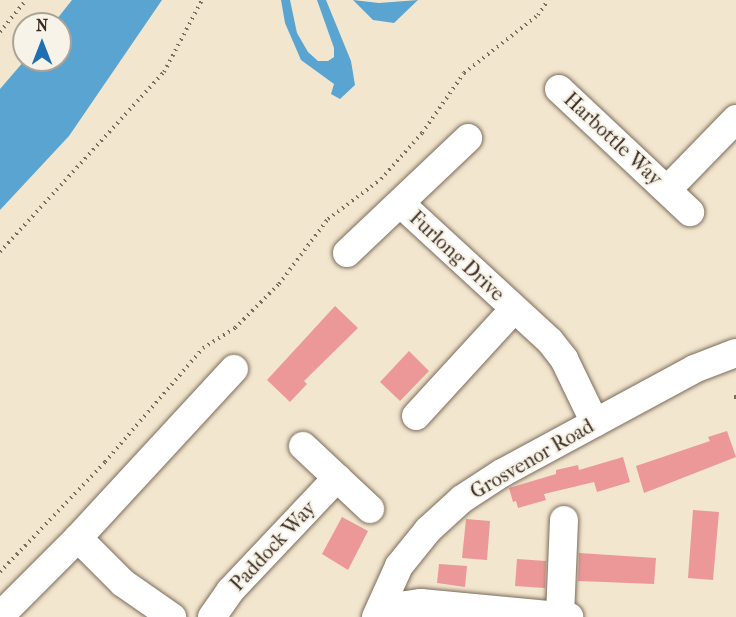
<!DOCTYPE html>
<style>
body{margin:0}
#map{position:relative;width:736px;height:617px;overflow:hidden;background:#f3e6ce;font-family:"IM FELL French Canon",serif}
div>[style]{position:absolute}
[style*='--x']{left:calc(var(--x)*1px);top:calc(var(--y)*1px);width:calc(var(--w)*1px);rotate:calc(var(--a)*1deg)}
.water>*{inset:0;background:#59a4d1}
.building>*{inset:0;background:#ec9898}
.path>*{height:4px;margin-top:-2px;transform-origin:0;background:repeating-linear-gradient(90deg,#7b6c5c 0 1.5px,transparent 0 6px)}
.roads{filter:drop-shadow(0 0 2px #7b6c5c) drop-shadow(0 0 2px #7b6c5c)}
.minor>*{height:28px;margin:-14px;padding:0 14px;transform-origin:14px;border-radius:14px;background:#fff}
span{translate:-50% -50%;white-space:nowrap;text-align:center;line-height:1.15;-webkit-text-stroke:4.5px #f7f3e8;paint-order:stroke}
.street-label{font-size:20px;color:#3b2a1e}
.north{position:absolute;left:12px;top:12px;width:60px;height:60px;box-sizing:border-box;background:#f7f3e8;border:2px solid #aca397;border-radius:50%;rotate:0deg;font-size:16px;font-weight:700;line-height:24px;text-align:center;color:#3b2a1e}
.north::after{content:'';display:block;margin:auto;width:21px;height:27px;background:#1f6fb2;clip-path:polygon(50% 0,100% 100%,50% 72%,0 100%)}
</style>
<div id="map">
<div class="water">
<div style="clip-path:polygon(72px 0,162px 0,69px 136px,0 210px,0 89px,25px 60px,60px 60px,60px 24px,53px 24px)"></div>
<div style="clip-path:polygon(281px 0,290px 0,297px 33px,308px 52px,318px 61px,328px 61px,334px 57px,334px 48px,317px 0,326px 0,351px 61px,355px 85px,340px 99px,331px 94px,334px 84px,301px 60px,285px 23px)"></div>
<div style="clip-path:polygon(353px 0,379px 3px,418px 0,394px 23px,373px 20px)"></div>
</div>
<div class="building">
<div style="clip-path:polygon(335px 306px,358px 328px,304px 381px,307px 384px,290px 402px,267px 380px)"></div>
<div style="clip-path:polygon(409px 351px,429px 371px,400px 401px,380px 382px)"></div>
<div style="clip-path:polygon(727px 431px,736px 457px,644px 493px,636px 466px,710px 441px,708px 437px)"></div>
<div style="clip-path:polygon(623px 457px,630px 482px,597px 492px,594px 482px,544px 494px,546px 500px,518px 508px,516px 501px,513px 502px,509px 488px,556px 474px,556px 470px,578px 465px,579px 470px)"></div>
<div style="clip-path:polygon(693px 510px,719px 512px,713px 580px,688px 578px)"></div>
<div style="clip-path:polygon(342px 517px,368px 531px,348px 570px,322px 554px)"></div>
<div style="clip-path:polygon(466px 519px,490px 521px,487px 560px,462px 558px)"></div>
<div style="clip-path:polygon(579px 553px,656px 558px,654px 584px,578px 581px)"></div>
<div style="clip-path:polygon(517px 559px,546px 561px,545px 588px,515px 586px)"></div>
<div style="clip-path:polygon(439px 564px,467px 566px,465px 587px,437px 583px)"></div>
</div>
<div class="path">
<div style="--x:0;--y:32;--w:41;--a:-50.9"></div>
<div style="--x:0;--y:252;--w:244;--a:-47.7"></div>
<div style="--x:164;--y:72;--w:81;--a:-62.2"></div>
<div style="--x:734;--y:397;--w:2;--a:0"></div>
<div style="--x:0;--y:572;--w:152;--a:-46.3"></div>
<div style="--x:105;--y:462;--w:150;--a:-49.3"></div>
<div style="--x:203;--y:348;--w:38;--a:-32"></div>
<div style="--x:235;--y:328;--w:62;--a:-45"></div>
<div style="--x:279;--y:284;--w:81;--a:-53"></div>
<div style="--x:328;--y:219;--w:66;--a:-37"></div>
<div style="--x:381;--y:179;--w:62;--a:-48.3"></div>
<div style="--x:422;--y:133;--w:73;--a:-55"></div>
<div style="--x:464;--y:73;--w:94;--a:-38.1"></div>
<div style="--x:538;--y:15;--w:18;--a:-56"></div>
</div>
<div class="roads">
<div class="minor">
<div style="--x:559;--y:89;--w:180;--a:43.2"></div>
<div style="--x:667;--y:190;--w:99;--a:-45.8"></div>
<div style="--x:401;--y:204;--w:202;--a:42.6"></div>
<div style="--x:550;--y:341;--w:23;--a:52"></div>
<div style="--x:564;--y:359;--w:71;--a:64.2"></div>
<div style="--x:347;--y:253;--w:167;--a:-43.5"></div>
<div style="--x:416;--y:416;--w:145;--a:-47.5"></div>
<div style="--x:303;--y:446;--w:92;--a:43.2"></div>
<div style="--x:78;--y:538;--w:64;--a:45"></div>
<div style="--x:123;--y:583;--w:60;--a:34.8"></div>
<div style="--x:0;--y:616;--w:110;--a:-45"></div>
<div style="--x:78;--y:538;--w:230;--a:-47.3"></div>
<div style="--x:560;--y:616;--w:96;--a:-87.6"></div>
<div style="--x:212;--y:617;--w:32;--a:-55"></div>
<div style="--x:230;--y:591;--w:156;--a:-46.6"></div>
<div style="--x:376;--y:617;--w:56;--a:-65.7"></div>
<div style="--x:399;--y:566;--w:46;--a:-51.1"></div>
<div style="--x:428;--y:530;--w:46;--a:-42.4"></div>
<div style="--x:462;--y:499;--w:48;--a:-33"></div>
<div style="--x:502;--y:473;--w:218;--a:-28.4"></div>
<div style="--x:694;--y:369;--w:45;--a:-20.9"></div>
<div style="--x:403;--y:617;--w:12;--a:-76"></div>
<div style="--x:406;--y:605;--w:15;--a:-8"></div>
<div style="--x:421;--y:603;--w:149;--a:5.4"></div>
</div>
</div>
<div class="street-label">
<span style="left:613px;top:139px;rotate:43deg">Harbottle Way</span>
<span style="left:457px;top:256px;rotate:43deg">Furlong Drive</span>
<span style="left:532px;top:459px;rotate:-30deg">Grosvenor Road</span>
<span style="left:273px;top:546px;rotate:-47deg">Paddock Way</span>
</div>
<div class="north">N</div>
</div>
